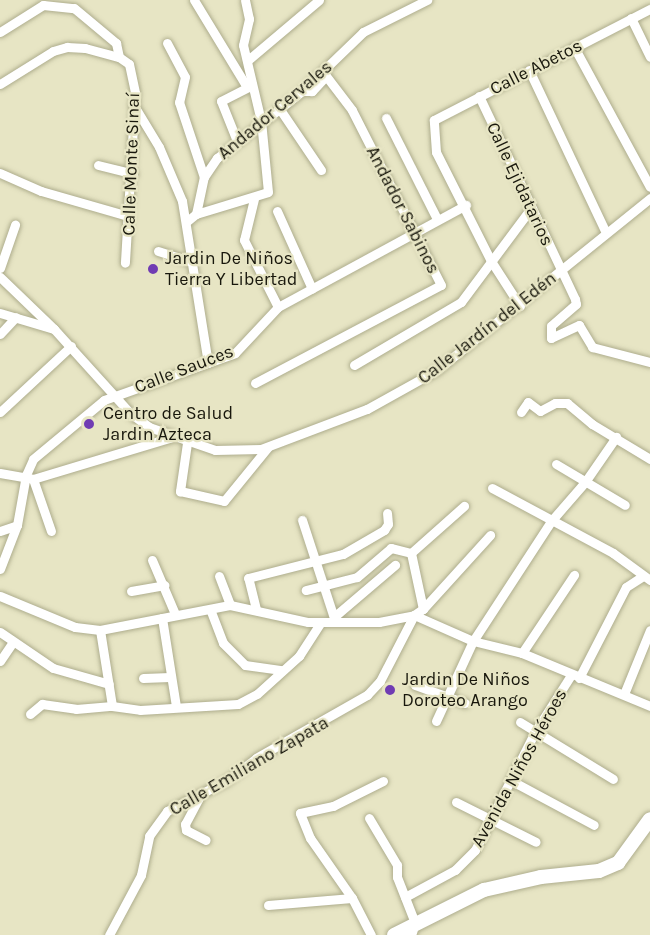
<!DOCTYPE html>
<meta charset="utf-8">
<style>
body{margin:0}
#map{position:relative;width:650px;height:935px;overflow:hidden;background:#e7e5c4;font-family:Karla,sans-serif}
div>[style]{position:absolute}
[style*='--x']{left:calc(var(--x)*1px);top:calc(var(--y)*1px);width:calc(var(--w)*1px);rotate:calc(var(--a)*1deg)}
.roads{filter:drop-shadow(0 0 2px #aead8d) drop-shadow(0 0 2px #aead8d)}
.street>*{height:9px;margin:-4.5px;padding:0 4.5px;transform-origin:4.5px;border-radius:4.5px;background:#fff}
.secondary>*{height:14px;margin:-7px;padding:0 7px;transform-origin:7px;border-radius:7px;background:#fff}
.dots>*{width:16px;height:16px;translate:-50% -50%;box-sizing:border-box;border:3px solid #e7e5c4;border-radius:50%}
span{translate:-50% -50%;white-space:nowrap;text-align:center;line-height:1.15;-webkit-text-stroke:4.5px #e7e5c4;paint-order:stroke}
.street-label{font-size:18px;color:#18170c}
.poi-label{font-size:18px;color:#18170c}
.left{translate:0 -50%;text-align:left}
</style>
<div id="map">
<div class="roads">
<div class="street">
<div style="--x:194;--y:0;--w:102;--a:58.7"></div>
<div style="--x:631;--y:18;--w:43;--a:64"></div>
<div style="--x:0;--y:32;--w:51;--a:-32.1"></div>
<div style="--x:43;--y:5;--w:31;--a:6"></div>
<div style="--x:74;--y:8;--w:55;--a:39.8"></div>
<div style="--x:116;--y:43;--w:14;--a:78"></div>
<div style="--x:167;--y:43;--w:38;--a:62"></div>
<div style="--x:185;--y:77;--w:26;--a:103"></div>
<div style="--x:179;--y:102;--w:79;--a:71.6"></div>
<div style="--x:574;--y:47;--w:159;--a:61.5"></div>
<div style="--x:248;--y:60;--w:93;--a:-40.2"></div>
<div style="--x:529;--y:70;--w:178;--a:64.7"></div>
<div style="--x:0;--y:84;--w:62;--a:-31.9"></div>
<div style="--x:53;--y:51;--w:15;--a:-16"></div>
<div style="--x:67;--y:47;--w:18;--a:3"></div>
<div style="--x:85;--y:48;--w:35;--a:15"></div>
<div style="--x:119;--y:57;--w:12;--a:35"></div>
<div style="--x:129;--y:64;--w:30;--a:78"></div>
<div style="--x:135;--y:93;--w:170;--a:93.4"></div>
<div style="--x:479;--y:96;--w:225;--a:64.7"></div>
<div style="--x:575;--y:299;--w:5;--a:79"></div>
<div style="--x:576;--y:304;--w:33;--a:139"></div>
<div style="--x:551;--y:326;--w:12;--a:90"></div>
<div style="--x:551;--y:338;--w:31;--a:-25"></div>
<div style="--x:579;--y:325;--w:26;--a:59"></div>
<div style="--x:592;--y:347;--w:60;--a:14.5"></div>
<div style="--x:133;--y:104;--w:50;--a:58.8"></div>
<div style="--x:159;--y:147;--w:59;--a:66.9"></div>
<div style="--x:182;--y:201;--w:164;--a:80.9"></div>
<div style="--x:279;--y:108;--w:75;--a:55.9"></div>
<div style="--x:386;--y:118;--w:113;--a:63.2"></div>
<div style="--x:237;--y:141;--w:43;--a:-111.8"></div>
<div style="--x:221;--y:101;--w:33;--a:-27"></div>
<div style="--x:98;--y:165;--w:36;--a:14"></div>
<div style="--x:0;--y:173;--w:45;--a:23.7"></div>
<div style="--x:41;--y:191;--w:91;--a:16"></div>
<div style="--x:254;--y:199;--w:42;--a:103.7"></div>
<div style="--x:244;--y:240;--w:75;--a:63.1"></div>
<div style="--x:277;--y:211;--w:85;--a:65.8"></div>
<div style="--x:196;--y:214;--w:75;--a:-17"></div>
<div style="--x:268;--y:192;--w:71;--a:-95.6"></div>
<div style="--x:261;--y:121;--w:78;--a:-103.3"></div>
<div style="--x:243;--y:45;--w:27;--a:-77"></div>
<div style="--x:249;--y:19;--w:19;--a:-102"></div>
<div style="--x:186;--y:222;--w:13;--a:-39"></div>
<div style="--x:196;--y:214;--w:38;--a:-78"></div>
<div style="--x:204;--y:177;--w:23;--a:-56"></div>
<div style="--x:217;--y:158;--w:108;--a:-38.2"></div>
<div style="--x:302;--y:91;--w:85;--a:-44"></div>
<div style="--x:363;--y:32;--w:72;--a:-26.6"></div>
<div style="--x:158;--y:251;--w:35;--a:18"></div>
<div style="--x:0;--y:268;--w:46;--a:-70.8"></div>
<div style="--x:0;--y:277;--w:75;--a:43.9"></div>
<div style="--x:520;--y:306;--w:54;--a:-122.8"></div>
<div style="--x:491;--y:261;--w:122;--a:-116.8"></div>
<div style="--x:436;--y:152;--w:32;--a:-94"></div>
<div style="--x:434;--y:120;--w:243;--a:-27.2"></div>
<div style="--x:0;--y:313;--w:56;--a:16.5"></div>
<div style="--x:54;--y:329;--w:113;--a:47.9"></div>
<div style="--x:130;--y:413;--w:24;--a:36"></div>
<div style="--x:149;--y:427;--w:70;--a:19.2"></div>
<div style="--x:215;--y:450;--w:46;--a:-1.2"></div>
<div style="--x:261;--y:449;--w:113;--a:-20.7"></div>
<div style="--x:367;--y:409;--w:80;--a:-29.1"></div>
<div style="--x:437;--y:370;--w:274;--a:-38.9"></div>
<div style="--x:0;--y:334;--w:23;--a:-47"></div>
<div style="--x:354;--y:365;--w:124;--a:-30.5"></div>
<div style="--x:461;--y:302;--w:117;--a:-53.3"></div>
<div style="--x:255;--y:383;--w:210;--a:-27.8"></div>
<div style="--x:441;--y:285;--w:196;--a:-117"></div>
<div style="--x:352;--y:110;--w:43;--a:-127.4"></div>
<div style="--x:326;--y:76;--w:21;--a:133"></div>
<div style="--x:312;--y:91;--w:10;--a:180"></div>
<div style="--x:0;--y:412;--w:97;--a:-42.9"></div>
<div style="--x:521;--y:412;--w:12;--a:-55"></div>
<div style="--x:528;--y:402;--w:15;--a:37"></div>
<div style="--x:540;--y:411;--w:17;--a:-28"></div>
<div style="--x:555;--y:403;--w:12;--a:0"></div>
<div style="--x:567;--y:403;--w:33;--a:40"></div>
<div style="--x:592;--y:424;--w:68;--a:31.1"></div>
<div style="--x:187;--y:443;--w:49;--a:98.3"></div>
<div style="--x:180;--y:491;--w:45;--a:12.8"></div>
<div style="--x:224;--y:501;--w:70;--a:-50.8"></div>
<div style="--x:556;--y:464;--w:80;--a:30.7"></div>
<div style="--x:0;--y:473;--w:34;--a:10"></div>
<div style="--x:33;--y:479;--w:145;--a:-16.8"></div>
<div style="--x:33;--y:479;--w:55;--a:70.9"></div>
<div style="--x:492;--y:488;--w:137;--a:28.2"></div>
<div style="--x:613;--y:553;--w:46;--a:36.1"></div>
<div style="--x:302;--y:520;--w:106;--a:71.9"></div>
<div style="--x:0;--y:531;--w:18;--a:-19"></div>
<div style="--x:411;--y:553;--w:71;--a:-41.6"></div>
<div style="--x:152;--y:560;--w:59;--a:66.9"></div>
<div style="--x:0;--y:569;--w:47;--a:-68.9"></div>
<div style="--x:17;--y:525;--w:51;--a:-79.8"></div>
<div style="--x:26;--y:475;--w:17;--a:-66"></div>
<div style="--x:33;--y:459;--w:92;--a:-39.7"></div>
<div style="--x:104;--y:400;--w:139;--a:-19.7"></div>
<div style="--x:235;--y:353;--w:63;--a:-46.9"></div>
<div style="--x:278;--y:307;--w:214;--a:-28.5"></div>
<div style="--x:219;--y:576;--w:31;--a:69"></div>
<div style="--x:131;--y:591;--w:34;--a:-10"></div>
<div style="--x:0;--y:596;--w:81;--a:22.5"></div>
<div style="--x:75;--y:627;--w:25;--a:7"></div>
<div style="--x:100;--y:630;--w:132;--a:-10.9"></div>
<div style="--x:230;--y:605;--w:80;--a:12.3"></div>
<div style="--x:308;--y:622;--w:71;--a:0"></div>
<div style="--x:379;--y:622;--w:36;--a:-11"></div>
<div style="--x:414;--y:615;--w:64;--a:23.8"></div>
<div style="--x:473;--y:641;--w:50;--a:13.8"></div>
<div style="--x:522;--y:653;--w:139;--a:22.5"></div>
<div style="--x:210;--y:609;--w:36;--a:69"></div>
<div style="--x:223;--y:643;--w:31;--a:45"></div>
<div style="--x:245;--y:665;--w:37;--a:8"></div>
<div style="--x:256;--y:609;--w:32;--a:-104"></div>
<div style="--x:248;--y:578;--w:98;--a:-14.2"></div>
<div style="--x:343;--y:554;--w:48;--a:-30.3"></div>
<div style="--x:384;--y:530;--w:7;--a:-56"></div>
<div style="--x:388;--y:524;--w:11;--a:-95"></div>
<div style="--x:423;--y:609;--w:100;--a:-47.8"></div>
<div style="--x:335;--y:616;--w:79;--a:-40.4"></div>
<div style="--x:162;--y:618;--w:89;--a:81"></div>
<div style="--x:100;--y:630;--w:77;--a:81"></div>
<div style="--x:0;--y:632;--w:64;--a:34.2"></div>
<div style="--x:53;--y:668;--w:58;--a:15.9"></div>
<div style="--x:522;--y:653;--w:94;--a:-56.3"></div>
<div style="--x:0;--y:661;--w:23;--a:-56"></div>
<div style="--x:143;--y:678;--w:27;--a:-2"></div>
<div style="--x:579;--y:678;--w:102;--a:-62.7"></div>
<div style="--x:626;--y:587;--w:20;--a:-33"></div>
<div style="--x:415;--y:685;--w:53;--a:19.8"></div>
<div style="--x:624;--y:694;--w:69;--a:-67.9"></div>
<div style="--x:30;--y:714;--w:16;--a:-40"></div>
<div style="--x:42;--y:704;--w:34;--a:8"></div>
<div style="--x:76;--y:709;--w:36;--a:-5"></div>
<div style="--x:112;--y:706;--w:28;--a:8"></div>
<div style="--x:140;--y:710;--w:98;--a:-3.5"></div>
<div style="--x:238;--y:704;--w:21;--a:-28"></div>
<div style="--x:257;--y:694;--w:57;--a:-42.1"></div>
<div style="--x:299;--y:656;--w:40;--a:-57.1"></div>
<div style="--x:436;--y:721;--w:88;--a:-65.2"></div>
<div style="--x:473;--y:641;--w:145;--a:-56.9"></div>
<div style="--x:552;--y:520;--w:50;--a:-49"></div>
<div style="--x:585;--y:482;--w:55;--a:-55.4"></div>
<div style="--x:520;--y:722;--w:109;--a:31.5"></div>
<div style="--x:510;--y:780;--w:95;--a:28.2"></div>
<div style="--x:200;--y:796;--w:32;--a:118"></div>
<div style="--x:185;--y:824;--w:6;--a:81"></div>
<div style="--x:186;--y:830;--w:22;--a:27"></div>
<div style="--x:456;--y:802;--w:89;--a:26.6"></div>
<div style="--x:369;--y:818;--w:55;--a:59.2"></div>
<div style="--x:397;--y:865;--w:12;--a:90"></div>
<div style="--x:397;--y:877;--w:49;--a:68.6"></div>
<div style="--x:415;--y:923;--w:13;--a:108"></div>
<div style="--x:405;--y:897;--w:57;--a:-28.4"></div>
<div style="--x:455;--y:870;--w:28;--a:-45"></div>
<div style="--x:475;--y:850;--w:135;--a:-63.1"></div>
<div style="--x:536;--y:730;--w:65;--a:-57.5"></div>
<div style="--x:268;--y:905;--w:84;--a:-4.8"></div>
<div style="--x:109;--y:935;--w:68;--a:-61.9"></div>
<div style="--x:141;--y:875;--w:40;--a:-78"></div>
<div style="--x:149;--y:836;--w:31;--a:-54"></div>
<div style="--x:167;--y:811;--w:66;--a:-27"></div>
<div style="--x:226;--y:781;--w:38;--a:-37"></div>
<div style="--x:256;--y:758;--w:128;--a:-29.6"></div>
<div style="--x:367;--y:695;--w:19;--a:-47"></div>
<div style="--x:380;--y:681;--w:74;--a:-62.7"></div>
<div style="--x:414;--y:615;--w:11;--a:-34"></div>
<div style="--x:423;--y:609;--w:57;--a:-102.1"></div>
<div style="--x:411;--y:553;--w:21;--a:-166"></div>
<div style="--x:391;--y:548;--w:45;--a:139.5"></div>
<div style="--x:357;--y:577;--w:53;--a:165.7"></div>
<div style="--x:371;--y:935;--w:42;--a:-117.2"></div>
<div style="--x:352;--y:898;--w:73;--a:-125"></div>
<div style="--x:310;--y:838;--w:27;--a:-112"></div>
<div style="--x:300;--y:813;--w:34;--a:-12"></div>
<div style="--x:333;--y:806;--w:56;--a:-26.6"></div>
</div>
<div class="secondary">
<div style="--x:394;--y:935;--w:101;--a:-26.6"></div>
<div style="--x:484;--y:890;--w:58;--a:-12.8"></div>
<div style="--x:541;--y:877;--w:58;--a:-5.9"></div>
<div style="--x:599;--y:871;--w:21;--a:-23"></div>
<div style="--x:618;--y:863;--w:54;--a:-54"></div>
</div>
</div>
<div class="dots">
<div style="left:153px;top:269px;background:#703cb3"></div>
<div style="left:89px;top:424px;background:#703cb3"></div>
<div style="left:390px;top:690px;background:#703cb3"></div>
</div>
<div class="street-label">
<span style="left:536px;top:67px;rotate:-27deg">Calle Abetos</span>
<span style="left:275px;top:110px;rotate:-40deg">Andador Cervales</span>
<span style="left:131px;top:164px;rotate:-88deg">Calle Monte Sinaí</span>
<span style="left:520px;top:184px;rotate:65deg">Calle Ejidatarios</span>
<span style="left:403px;top:210px;rotate:63deg">Andador Sabinos</span>
<span style="left:487px;top:328px;rotate:-38deg">Calle Jardín del Edén</span>
<span style="left:184px;top:369px;rotate:-21deg">Calle Sauces</span>
<span style="left:249px;top:766px;rotate:-30deg">Calle Emiliano Zapata</span>
<span style="left:519px;top:768px;rotate:-61deg">Avenida Niños Héroes</span>
</div>
<div class="poi-label">
<span class="left" style="left:165px;top:269px">Jardin De Niños<br>Tierra Y Libertad</span>
<span class="left" style="left:103px;top:424px">Centro de Salud<br>Jardin Azteca</span>
<span class="left" style="left:402px;top:690px">Jardin De Niños<br>Doroteo Arango</span>
</div>
</div>
